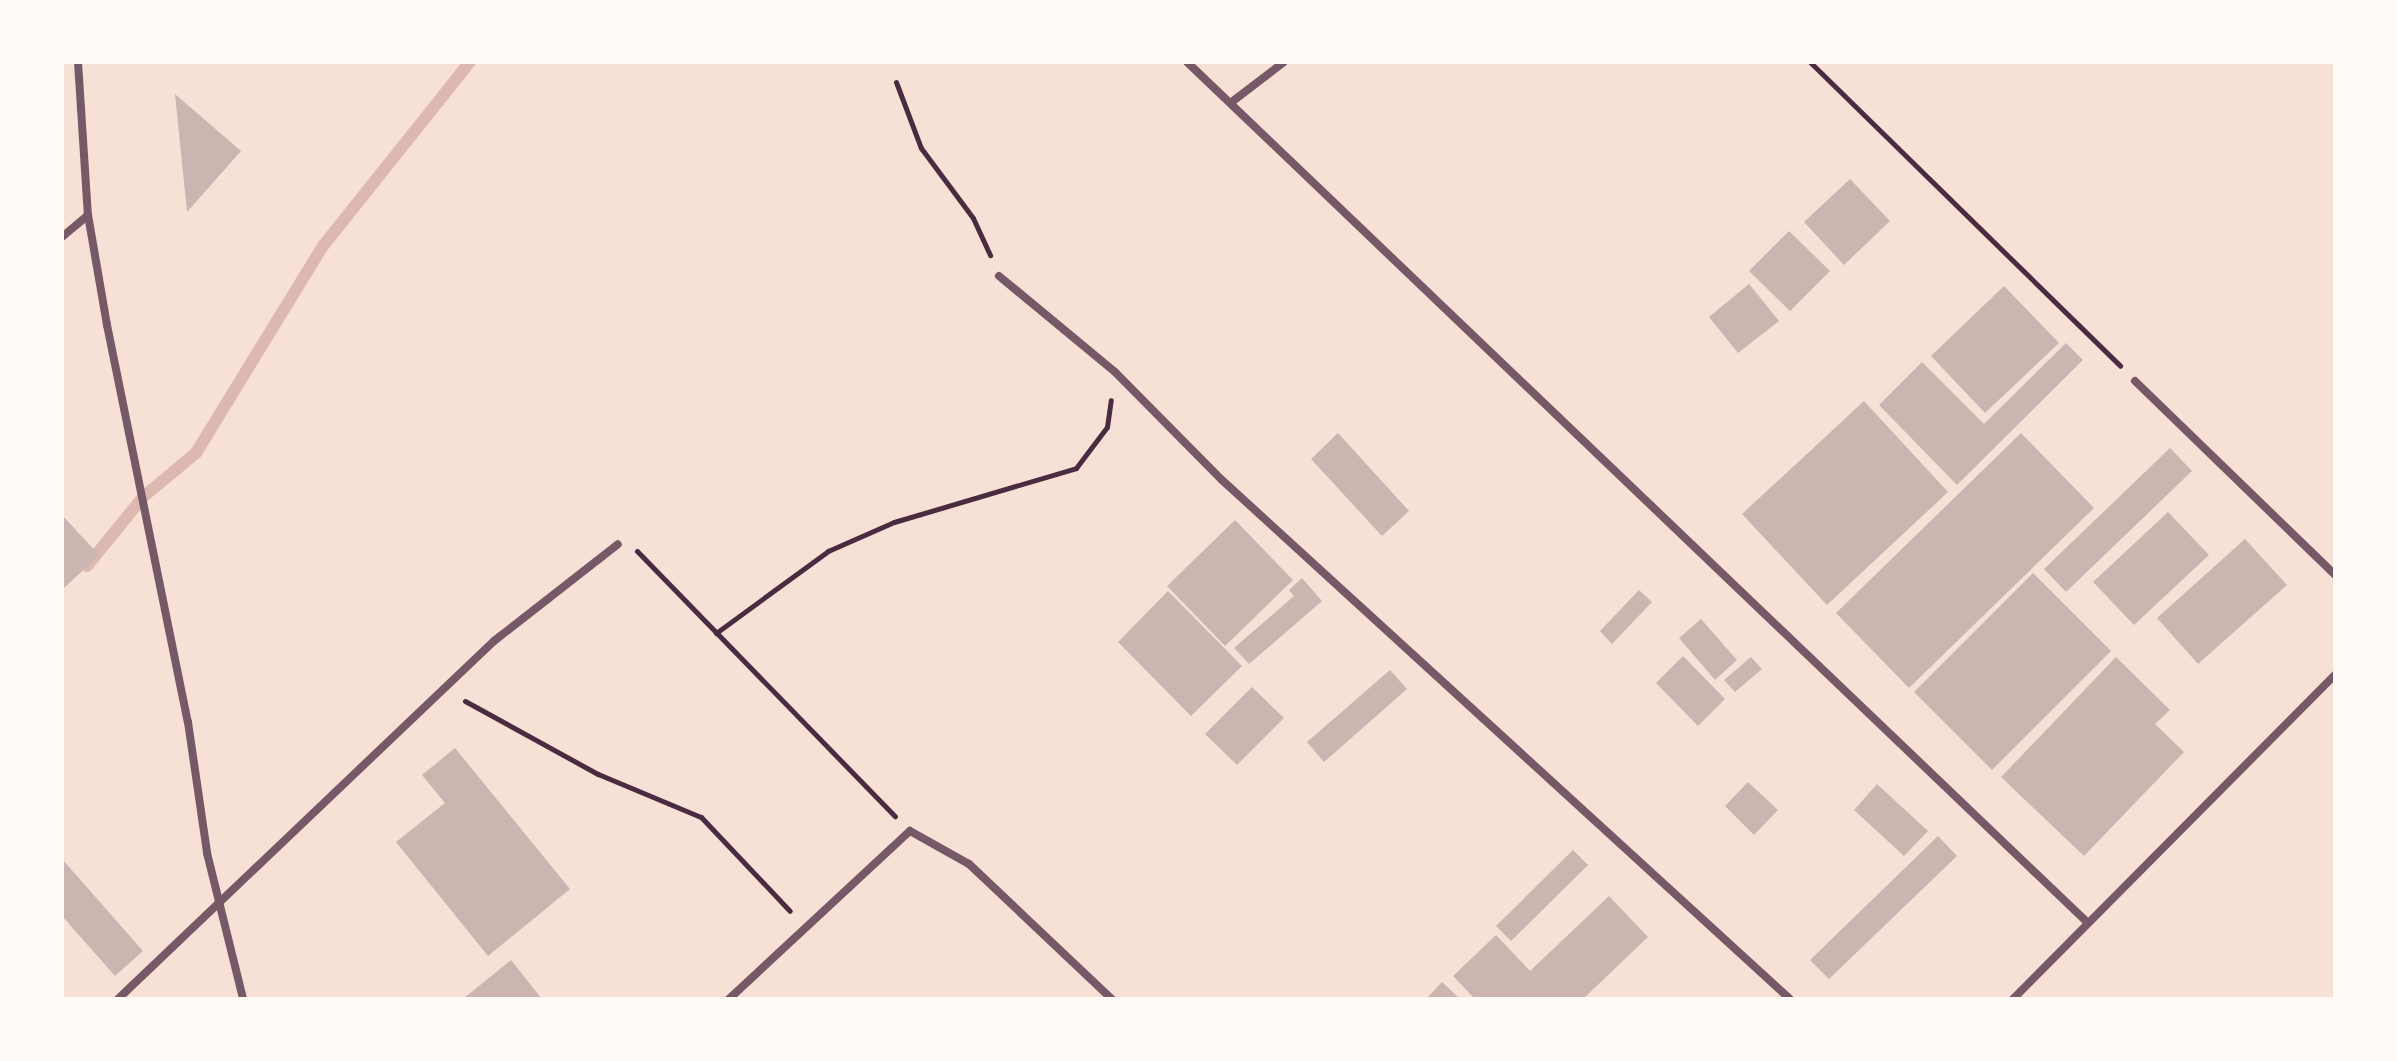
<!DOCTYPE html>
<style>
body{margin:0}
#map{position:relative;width:2397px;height:1061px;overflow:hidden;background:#f7e1d7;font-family:Overpass,sans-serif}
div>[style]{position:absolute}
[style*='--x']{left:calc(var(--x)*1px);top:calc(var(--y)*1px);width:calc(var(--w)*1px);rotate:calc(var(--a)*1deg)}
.stream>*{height:12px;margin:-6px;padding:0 6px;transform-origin:6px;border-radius:6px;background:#dcb8b0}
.building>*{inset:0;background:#ccb4b1}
.path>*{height:5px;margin:-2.5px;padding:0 2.5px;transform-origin:2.5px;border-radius:2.5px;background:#4a2c40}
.minor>*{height:8px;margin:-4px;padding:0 4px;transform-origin:4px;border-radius:4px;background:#755966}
span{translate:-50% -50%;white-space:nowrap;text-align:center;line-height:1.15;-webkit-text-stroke:7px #fffaf5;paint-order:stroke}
.frame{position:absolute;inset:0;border:64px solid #fffaf5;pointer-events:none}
</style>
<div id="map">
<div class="stream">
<div style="--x:87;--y:566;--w:89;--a:-50.9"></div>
<div style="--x:143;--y:497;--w:69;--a:-39.7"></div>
<div style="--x:196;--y:453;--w:243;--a:-58.5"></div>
<div style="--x:323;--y:246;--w:236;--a:-51.4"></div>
</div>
<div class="building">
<div style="clip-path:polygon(175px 94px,241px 151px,187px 212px)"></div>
<div style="clip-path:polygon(1850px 179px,1890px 221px,1844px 265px,1804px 222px)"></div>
<div style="clip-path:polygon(1789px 231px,1830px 271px,1790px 311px,1749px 271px)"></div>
<div style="clip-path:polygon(1749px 284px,1779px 321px,1738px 353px,1709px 317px)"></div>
<div style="clip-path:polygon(2004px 286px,2059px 343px,1985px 413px,1931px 356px)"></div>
<div style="clip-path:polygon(2066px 343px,2083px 360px,1957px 485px,1879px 405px,1922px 362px,1984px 424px)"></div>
<div style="clip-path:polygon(1864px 401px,1948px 492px,1827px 605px,1742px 514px)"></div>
<div style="clip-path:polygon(1338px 433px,1409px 511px,1382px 536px,1311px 459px)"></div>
<div style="clip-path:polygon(2021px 433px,2094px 508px,1909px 688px,1836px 613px)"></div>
<div style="clip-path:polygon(2170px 448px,2192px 471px,2066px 592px,2044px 569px)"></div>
<div style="clip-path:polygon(2168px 512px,2209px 555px,2134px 625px,2093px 582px)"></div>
<div style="clip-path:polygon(62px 515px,99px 555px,62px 590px)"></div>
<div style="clip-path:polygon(1235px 520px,1293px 580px,1225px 646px,1167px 586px)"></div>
<div style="clip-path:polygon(2245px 539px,2287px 585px,2198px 664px,2157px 618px)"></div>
<div style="clip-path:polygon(2033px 573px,2111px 651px,1992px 770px,1914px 692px)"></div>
<div style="clip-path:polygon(1302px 578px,1322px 601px,1249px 664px,1234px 648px,1294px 596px,1289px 590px)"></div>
<div style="clip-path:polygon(1639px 590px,1652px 602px,1612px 644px,1600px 631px)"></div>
<div style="clip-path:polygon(1168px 591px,1242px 666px,1191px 716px,1118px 642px)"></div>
<div style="clip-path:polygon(1701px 619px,1737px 660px,1715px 680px,1679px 638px)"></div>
<div style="clip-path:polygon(1683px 656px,1725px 699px,1698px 726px,1656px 683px)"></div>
<div style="clip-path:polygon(1751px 657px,1762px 669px,1735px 692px,1724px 680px)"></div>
<div style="clip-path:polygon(2116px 657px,2170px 710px,2155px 724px,2184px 752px,2084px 856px,2001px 777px)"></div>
<div style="clip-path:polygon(1390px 670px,1407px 689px,1324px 762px,1307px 742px)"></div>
<div style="clip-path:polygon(1252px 687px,1284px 718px,1237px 765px,1205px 734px)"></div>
<div style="clip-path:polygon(455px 748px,570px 889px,488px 956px,396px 842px,445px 803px,422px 775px)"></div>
<div style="clip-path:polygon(1748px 782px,1778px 810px,1754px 835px,1725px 806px)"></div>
<div style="clip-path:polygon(1877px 784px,1928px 831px,1904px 856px,1854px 810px)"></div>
<div style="clip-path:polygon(1938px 836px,1957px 856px,1829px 979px,1810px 960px)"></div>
<div style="clip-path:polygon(1573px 850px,1588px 865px,1511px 941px,1496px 926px)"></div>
<div style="clip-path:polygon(62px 859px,143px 951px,115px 976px,62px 916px)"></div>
<div style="clip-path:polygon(1609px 896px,1648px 937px,1583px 999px,1475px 999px,1453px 976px,1496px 935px,1530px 971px)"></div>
<div style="clip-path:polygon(511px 960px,542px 999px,463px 999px)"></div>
<div style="clip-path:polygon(1442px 982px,1460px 999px,1426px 999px)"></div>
</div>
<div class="path">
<div style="--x:1810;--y:62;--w:434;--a:44.4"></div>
<div style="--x:896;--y:82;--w:71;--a:69.3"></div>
<div style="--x:921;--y:148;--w:87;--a:53.4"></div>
<div style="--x:973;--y:218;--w:41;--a:65.3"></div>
<div style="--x:637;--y:551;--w:370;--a:45.8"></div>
<div style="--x:716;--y:633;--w:139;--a:-36.2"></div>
<div style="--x:828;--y:551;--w:72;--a:-23.7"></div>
<div style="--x:894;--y:522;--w:190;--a:-16.5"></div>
<div style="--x:1076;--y:468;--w:51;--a:-52.9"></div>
<div style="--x:1107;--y:427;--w:27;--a:-82"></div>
<div style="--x:465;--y:701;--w:152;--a:28.8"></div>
<div style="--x:598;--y:774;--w:112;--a:22.7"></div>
<div style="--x:701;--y:817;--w:129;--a:46.6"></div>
</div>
<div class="minor">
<div style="--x:78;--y:62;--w:153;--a:86.3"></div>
<div style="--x:88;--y:215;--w:112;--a:80.2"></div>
<div style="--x:107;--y:325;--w:405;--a:78.5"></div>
<div style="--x:188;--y:722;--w:132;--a:81.7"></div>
<div style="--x:207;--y:853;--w:150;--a:76.1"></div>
<div style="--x:1187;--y:62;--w:1245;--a:43.7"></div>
<div style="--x:1233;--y:101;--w:64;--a:-37.4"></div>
<div style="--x:62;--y:237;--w:34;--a:-40"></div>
<div style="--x:999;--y:276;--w:151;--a:39.6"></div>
<div style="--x:1115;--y:372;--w:152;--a:45.3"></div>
<div style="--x:1222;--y:480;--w:769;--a:42.42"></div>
<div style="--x:2135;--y:381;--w:279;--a:44.1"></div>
<div style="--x:118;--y:999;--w:519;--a:-43.6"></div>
<div style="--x:494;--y:641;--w:157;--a:-38"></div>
<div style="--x:729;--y:999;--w:247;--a:-42.9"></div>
<div style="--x:910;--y:831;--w:68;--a:29.2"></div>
<div style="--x:969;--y:864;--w:197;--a:43.4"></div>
<div style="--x:2013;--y:999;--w:457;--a:-45.2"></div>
</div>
<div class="frame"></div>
</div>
